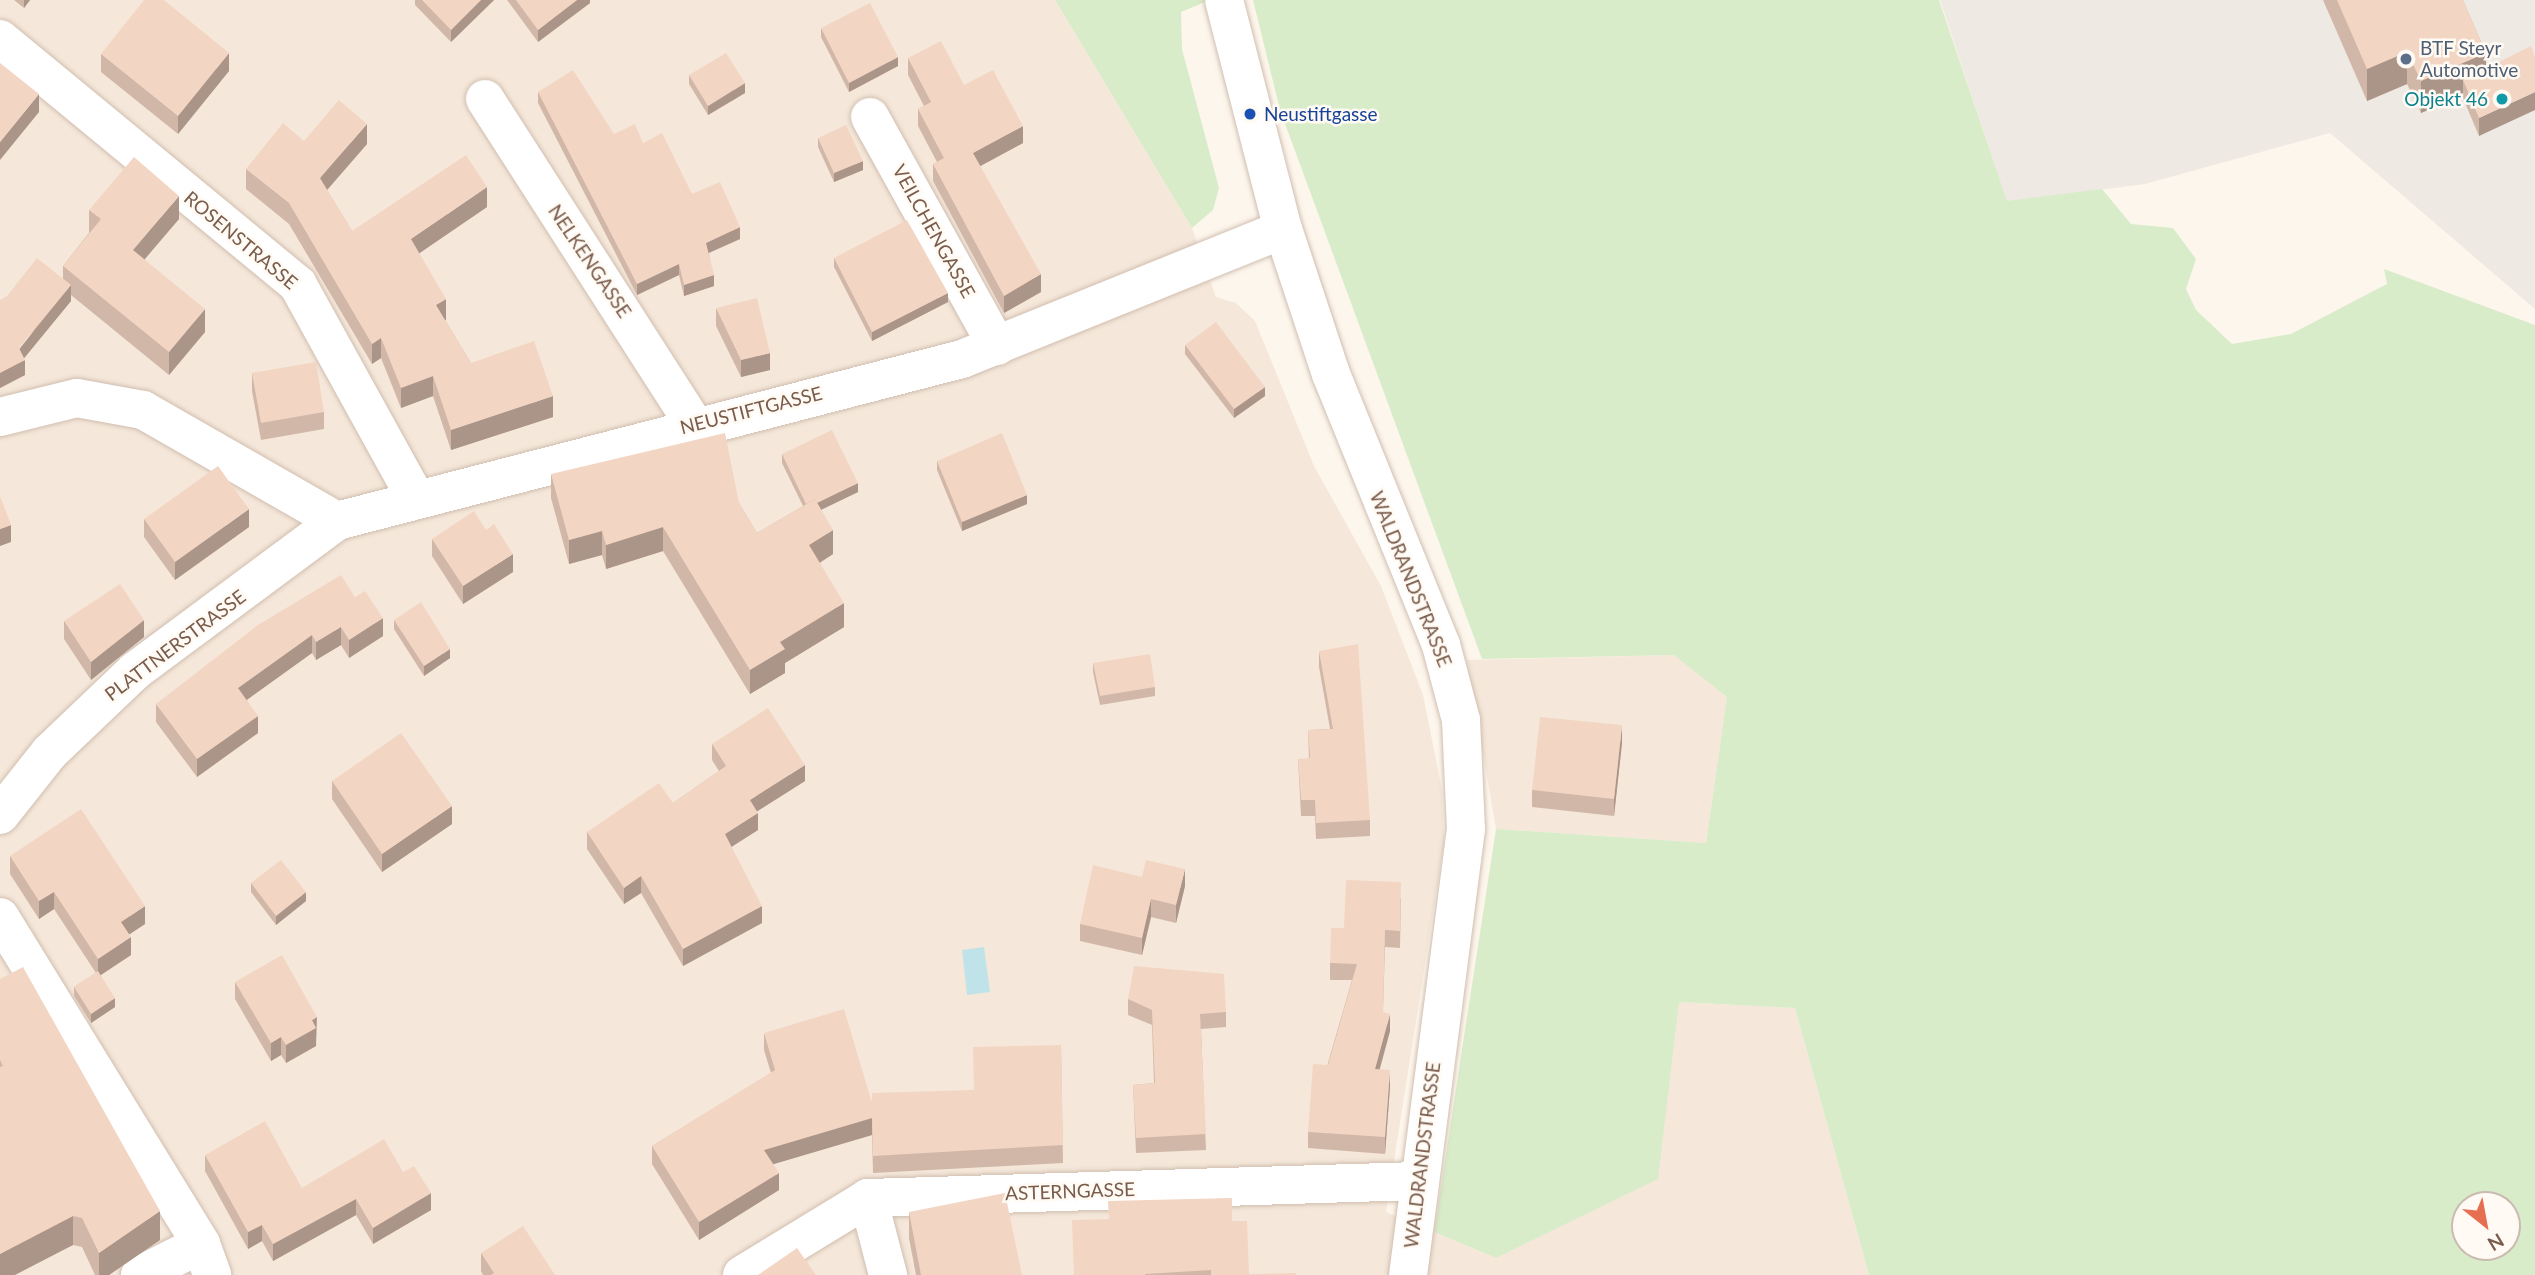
<!DOCTYPE html>
<style>
body{margin:0}
#map{position:relative;width:2535px;height:1275px;overflow:hidden;background:#fdf6ec;font-family:Lato,sans-serif}
div>[style]{position:absolute}
[style*='--x']{left:calc(var(--x)*1px);top:calc(var(--y)*1px);width:calc(var(--w)*1px);rotate:calc(var(--a)*1deg)}
.residential>*{inset:0;background:#f5e8da}
.industrial>*{inset:0;background:#efe9e4}
.green>*{inset:0;background:#d8ecc9}
.water>*{inset:0;background:#bfe3e8}
.roads{filter:drop-shadow(0 0 2px #d1beb0) drop-shadow(0 0 2px #d1beb0)}
.minor>*{height:38px;margin:-19px;padding:0 19px;transform-origin:19px;border-radius:19px;background:#fff}
.wall>*{inset:0;background:#d1b7a8}
.shaded-wall>*{inset:0;background:#aa9588}
.building>*{inset:0;background:#f3d5c3}
.dots>*{width:19px;height:19px;translate:-50% -50%;box-sizing:border-box;border:4px solid #fffaf3;border-radius:50%}
span{translate:-50% -50%;white-space:nowrap;text-align:center;line-height:1.15;-webkit-text-stroke:5px #fffaf3;paint-order:stroke}
.service-label{font-size:19px;color:#4e5e75}
.left{translate:0 -50%;text-align:left}
.culture-label{font-size:19px;color:#0d838f}
.right{translate:-100% -50%;text-align:right}
.transit-label{font-size:19px;color:#164399}
.street-label{font-size:19px;color:#7a5c4d}
.north{position:absolute;left:2451px;top:1191px;width:70px;height:70px;box-sizing:border-box;background:#fffaf3;border:2px solid #cabbb1;border-radius:50%;rotate:149deg;font-size:19px;font-weight:700;line-height:28px;text-align:center;color:#7a5c4d}
.north::after{content:'';display:block;margin:auto;width:24px;height:32px;background:#e76f51;clip-path:polygon(50% 0,100% 100%,50% 72%,0 100%)}
</style>
<div id="map">
<div class="residential">
<div style="clip-path:polygon(0 0,1055px 0,1192px 228px,1216px 297px,1236px 303px,1255px 321px,1314px 466px,1381px 586px,1423px 695px,1442px 790px,1444px 843px,1386px 1212px,1496px 1258px,1679px 1002px,1795px 1008px,1869px 1275px,0 1275px)"></div>
<div style="clip-path:polygon(1675px 655px,1727px 697px,1706px 843px,1496px 829px,1467px 660px)"></div>
</div>
<div class="industrial">
<div style="clip-path:polygon(1940px 0,2535px 0,2535px 309px,2330px 133px,2145px 184px,2007px 202px)"></div>
</div>
<div class="green">
<div style="clip-path:polygon(1055px 0,1210px 0,1181px 12px,1182px 49px,1219px 188px,1213px 210px,1192px 228px)"></div>
<div style="clip-path:polygon(evenodd,1253px 0,1939px 0,2007px 201px,2102px 189px,2131px 224px,2173px 228px,2196px 259px,2186px 289px,2196px 310px,2232px 344px,2291px 334px,2387px 284px,2384px 269px,2535px 325px,2535px 1275px,1869px 1275px,1795px 1008px,1679px 1002px,1658px 1179px,1496px 1258px,1434px 1232px,1496px 829px,1706px 843px,1727px 697px,1674px 655px,1482px 659px,1280px 110px,1253px 0,2465px 1205px,2507px 1205px,2507px 1247px,2465px 1247px,2465px 1205px)"></div>
</div>
<div class="water">
<div style="clip-path:polygon(984px 947px,990px 992px,967px 995px,962px 950px)"></div>
</div>
<div class="roads">
<div class="minor">
<div style="--x:1224;--y:0;--w:236;--a:75.6"></div>
<div style="--x:1283;--y:229;--w:153;--a:71.7"></div>
<div style="--x:1331;--y:374;--w:292;--a:67.9"></div>
<div style="--x:1441;--y:645;--w:78;--a:75.1"></div>
<div style="--x:1461;--y:720;--w:109;--a:87.4"></div>
<div style="--x:1466;--y:829;--w:450;--a:97.4"></div>
<div style="--x:0;--y:39;--w:386;--a:39.5"></div>
<div style="--x:298;--y:285;--w:242;--a:61.1"></div>
<div style="--x:485;--y:99;--w:386;--a:57.3"></div>
<div style="--x:870;--y:117;--w:262;--a:61"></div>
<div style="--x:0;--y:417;--w:79;--a:-13.9"></div>
<div style="--x:77;--y:398;--w:67;--a:10.3"></div>
<div style="--x:143;--y:410;--w:224;--a:29.8"></div>
<div style="--x:0;--y:815;--w:80;--a:-51.6"></div>
<div style="--x:50;--y:752;--w:117;--a:-43.6"></div>
<div style="--x:135;--y:671;--w:252;--a:-36.6"></div>
<div style="--x:337;--y:521;--w:646;--a:-14.53"></div>
<div style="--x:962;--y:359;--w:346;--a:-22"></div>
<div style="--x:0;--y:917;--w:384;--a:58.4"></div>
<div style="--x:201;--y:1244;--w:33;--a:70"></div>
<div style="--x:868;--y:1198;--w:80;--a:75.4"></div>
<div style="--x:140;--y:1275;--w:68;--a:-26.9"></div>
<div style="--x:742;--y:1275;--w:148;--a:-31.4"></div>
<div style="--x:868;--y:1198;--w:551;--a:-1.77"></div>
</div>
</div>
<div class="wall">
<div style="clip-path:polygon(14px 0,30px 0,24px 8px)"></div>
<div style="clip-path:polygon(415px 0,494px 0,451px 42px,415px 5px)"></div>
<div style="clip-path:polygon(507px 0,590px 0,590px 3px,538px 42px)"></div>
<div style="clip-path:polygon(2323px 0,2463px 0,2486px 53px,2479px 136px,2463px 98px,2463px 95px,2421px 113px,2407px 84px,2367px 101px)"></div>
<div style="clip-path:polygon(821px 28px,898px 66px,849px 92px,821px 37px)"></div>
<div style="clip-path:polygon(101px 54px,229px 71px,178px 134px,101px 72px)"></div>
<div style="clip-path:polygon(908px 58px,964px 85px,1023px 143px,980px 166px,1041px 292px,1004px 313px,933px 181px,933px 164px,937px 162px,918px 126px,918px 109px,924px 106px,908px 75px)"></div>
<div style="clip-path:polygon(689px 75px,745px 93px,708px 115px,689px 84px)"></div>
<div style="clip-path:polygon(538px 92px,614px 134px,643px 143px,692px 194px,740px 239px,709px 253px,714px 286px,684px 296px,679px 275px,637px 295px,538px 103px)"></div>
<div style="clip-path:polygon(818px 138px,863px 170px,834px 182px,818px 147px)"></div>
<div style="clip-path:polygon(304px 141px,367px 144px,327px 190px,352px 231px,487px 207px,419px 253px,445px 320px,471px 363px,553px 417px,451px 450px,433px 396px,401px 408px,381px 358px,372px 364px,289px 224px,246px 189px,246px 169px)"></div>
<div style="clip-path:polygon(89px 210px,179px 219px,144px 259px,205px 332px,169px 375px,71px 295px,71px 301px,24px 358px,25px 375px,0 388px,63px 279px,63px 266px,89px 233px)"></div>
<div style="clip-path:polygon(834px 258px,948px 302px,872px 341px,834px 267px)"></div>
<div style="clip-path:polygon(716px 308px,770px 370px,741px 377px,716px 326px)"></div>
<div style="clip-path:polygon(1185px 345px,1265px 396px,1234px 418px,1185px 354px)"></div>
<div style="clip-path:polygon(252px 373px,324px 412px,324px 429px,261px 440px,252px 391px)"></div>
<div style="clip-path:polygon(782px 454px,858px 492px,821px 510px,833px 554px,820px 563px,844px 627px,785px 663px,785px 673px,750px 694px,663px 551px,606px 569px,602px 555px,569px 564px,551px 498px,551px 474px,739px 503px,757px 533px,803px 506px,782px 463px)"></div>
<div style="clip-path:polygon(937px 461px,1027px 504px,962px 531px,937px 470px)"></div>
<div style="clip-path:polygon(144px 519px,249px 527px,175px 580px,144px 537px)"></div>
<div style="clip-path:polygon(432px 539px,513px 572px,463px 604px,432px 556px)"></div>
<div style="clip-path:polygon(355px 597px,383px 636px,349px 658px,341px 645px,316px 660px,312px 653px,247px 700px,258px 733px,197px 777px,156px 722px,156px 704px)"></div>
<div style="clip-path:polygon(394px 620px,450px 658px,424px 676px,394px 629px)"></div>
<div style="clip-path:polygon(64px 621px,144px 637px,91px 680px,64px 639px)"></div>
<div style="clip-path:polygon(1319px 651px,1370px 820px,1370px 836px,1316px 839px,1315px 816px,1301px 816px,1298px 759px,1309px 759px,1308px 730px,1330px 729px,1319px 667px)"></div>
<div style="clip-path:polygon(1093px 663px,1155px 687px,1155px 696px,1100px 705px,1093px 672px)"></div>
<div style="clip-path:polygon(1622px 743px,1614px 816px,1532px 807px,1532px 790px)"></div>
<div style="clip-path:polygon(712px 744px,805px 781px,757px 811px,758px 830px,731px 847px,762px 923px,683px 966px,641px 893px,624px 904px,587px 849px,587px 832px,673px 803px,719px 771px,712px 760px)"></div>
<div style="clip-path:polygon(332px 781px,452px 824px,382px 872px,332px 799px)"></div>
<div style="clip-path:polygon(10px 856px,145px 924px,129px 934px,131px 955px,100px 975px,115px 1007px,91px 1023px,74px 996px,74px 987px,96px 973px,54px 909px,39px 919px,10px 874px)"></div>
<div style="clip-path:polygon(251px 883px,306px 901px,276px 925px,251px 892px)"></div>
<div style="clip-path:polygon(1185px 886px,1176px 923px,1151px 917px,1142px 955px,1080px 941px,1080px 924px)"></div>
<div style="clip-path:polygon(1401px 898px,1400px 948px,1385px 947px,1383px 1012px,1390px 1031px,1380px 1069px,1390px 1087px,1385px 1154px,1308px 1148px,1308px 1132px,1352px 980px,1330px 980px,1330px 963px,1344px 928px)"></div>
<div style="clip-path:polygon(0 979px,160px 1240px,109px 1275px,95px 1275px,82px 1247px,73px 1245px,0 1275px)"></div>
<div style="clip-path:polygon(235px 982px,317px 1035px,316px 1035px,316px 1046px,286px 1063px,281px 1055px,271px 1061px,235px 999px)"></div>
<div style="clip-path:polygon(1128px 999px,1226px 1012px,1226px 1027px,1201px 1029px,1206px 1150px,1136px 1153px,1133px 1085px,1154px 1083px,1152px 1025px,1128px 1015px)"></div>
<div style="clip-path:polygon(764px 1033px,872px 1102px,974px 1090px,1061px 1045px,1063px 1163px,873px 1173px,872px 1135px,773px 1164px,779px 1190px,699px 1240px,652px 1164px,652px 1146px,771px 1073px,764px 1050px)"></div>
<div style="clip-path:polygon(205px 1155px,302px 1188px,403px 1172px,431px 1210px,373px 1244px,356px 1215px,273px 1261px,262px 1241px,248px 1249px,205px 1171px)"></div>
<div style="clip-path:polygon(909px 1212px,1022px 1275px,916px 1275px,909px 1238px)"></div>
<div style="clip-path:polygon(1232px 1221px,1249px 1274px,1296px 1275px,1073px 1275px)"></div>
<div style="clip-path:polygon(481px 1253px,555px 1275px,483px 1275px,481px 1271px)"></div>
</div>
<div class="shaded-wall">
<div style="clip-path:polygon(24px 0,30px 0,24px 8px)"></div>
<div style="clip-path:polygon(481px 0,494px 0,451px 42px,451px 30px)"></div>
<div style="clip-path:polygon(577px 0,590px 0,590px 3px,538px 42px,538px 30px)"></div>
<div style="clip-path:polygon(2407px 52px,2407px 84px,2367px 101px,2367px 69px)"></div>
<div style="clip-path:polygon(229px 53px,229px 71px,178px 134px,178px 116px)"></div>
<div style="clip-path:polygon(2486px 53px,2486px 85px,2463px 80px,2463px 95px,2421px 113px,2421px 81px)"></div>
<div style="clip-path:polygon(898px 57px,898px 66px,849px 92px,849px 83px)"></div>
<div style="clip-path:polygon(745px 83px,745px 93px,708px 115px,708px 106px)"></div>
<div style="clip-path:polygon(2535px 92px,2535px 110px,2479px 136px,2479px 118px)"></div>
<div style="clip-path:polygon(39px 94px,39px 112px,0 160px,0 142px)"></div>
<div style="clip-path:polygon(367px 124px,367px 144px,320px 198px,320px 178px)"></div>
<div style="clip-path:polygon(1023px 126px,1023px 143px,973px 170px,973px 153px)"></div>
<div style="clip-path:polygon(863px 161px,863px 170px,834px 182px,834px 173px)"></div>
<div style="clip-path:polygon(487px 187px,487px 207px,411px 259px,411px 239px)"></div>
<div style="clip-path:polygon(179px 196px,179px 219px,133px 273px,133px 250px)"></div>
<div style="clip-path:polygon(740px 227px,740px 239px,706px 254px,706px 243px)"></div>
<div style="clip-path:polygon(679px 264px,679px 275px,637px 295px,637px 284px)"></div>
<div style="clip-path:polygon(1041px 274px,1041px 292px,1004px 313px,1004px 296px)"></div>
<div style="clip-path:polygon(714px 275px,714px 286px,684px 296px,684px 285px)"></div>
<div style="clip-path:polygon(71px 285px,71px 301px,21px 362px,25px 360px,25px 375px,0 388px,0 373px)"></div>
<div style="clip-path:polygon(948px 293px,948px 302px,872px 341px,872px 332px)"></div>
<div style="clip-path:polygon(446px 299px,446px 320px,436px 325px,436px 305px)"></div>
<div style="clip-path:polygon(205px 309px,205px 332px,169px 375px,169px 352px)"></div>
<div style="clip-path:polygon(381px 338px,381px 358px,372px 364px,372px 344px)"></div>
<div style="clip-path:polygon(770px 353px,770px 370px,741px 377px,741px 360px)"></div>
<div style="clip-path:polygon(433px 376px,433px 396px,401px 408px,401px 388px)"></div>
<div style="clip-path:polygon(1265px 387px,1265px 396px,1234px 418px,1234px 409px)"></div>
<div style="clip-path:polygon(553px 396px,553px 417px,451px 450px,451px 430px)"></div>
<div style="clip-path:polygon(858px 483px,858px 492px,808px 516px,808px 507px)"></div>
<div style="clip-path:polygon(1027px 495px,1027px 504px,962px 531px,962px 522px)"></div>
<div style="clip-path:polygon(249px 509px,249px 527px,175px 580px,175px 562px)"></div>
<div style="clip-path:polygon(11px 525px,11px 542px,0 546px,0 529px)"></div>
<div style="clip-path:polygon(663px 527px,663px 551px,606px 569px,606px 545px)"></div>
<div style="clip-path:polygon(833px 530px,833px 554px,809px 569px,809px 545px)"></div>
<div style="clip-path:polygon(602px 531px,602px 555px,569px 564px,569px 540px)"></div>
<div style="clip-path:polygon(513px 554px,513px 572px,463px 604px,463px 586px)"></div>
<div style="clip-path:polygon(844px 603px,844px 627px,785px 663px,785px 673px,750px 694px,750px 670px,780px 642px)"></div>
<div style="clip-path:polygon(383px 618px,383px 636px,349px 658px,349px 640px)"></div>
<div style="clip-path:polygon(144px 620px,144px 637px,91px 680px,91px 662px)"></div>
<div style="clip-path:polygon(341px 627px,341px 645px,316px 660px,316px 642px)"></div>
<div style="clip-path:polygon(312px 635px,312px 653px,238px 706px,238px 688px)"></div>
<div style="clip-path:polygon(450px 649px,450px 658px,424px 676px,424px 666px)"></div>
<div style="clip-path:polygon(258px 716px,258px 733px,197px 777px,197px 759px)"></div>
<div style="clip-path:polygon(1622px 725px,1622px 743px,1614px 816px,1614px 799px)"></div>
<div style="clip-path:polygon(805px 765px,805px 781px,750px 816px,750px 800px)"></div>
<div style="clip-path:polygon(452px 806px,452px 824px,382px 872px,382px 854px)"></div>
<div style="clip-path:polygon(758px 813px,758px 830px,725px 851px,725px 834px)"></div>
<div style="clip-path:polygon(1185px 869px,1185px 886px,1176px 923px,1176px 905px)"></div>
<div style="clip-path:polygon(641px 876px,641px 893px,624px 904px,624px 888px)"></div>
<div style="clip-path:polygon(54px 892px,54px 909px,39px 919px,39px 901px)"></div>
<div style="clip-path:polygon(306px 892px,306px 901px,276px 925px,276px 916px)"></div>
<div style="clip-path:polygon(1151px 899px,1151px 917px,1142px 955px,1142px 938px)"></div>
<div style="clip-path:polygon(145px 906px,145px 924px,121px 940px,121px 922px)"></div>
<div style="clip-path:polygon(762px 906px,762px 923px,683px 966px,683px 949px)"></div>
<div style="clip-path:polygon(131px 937px,131px 955px,98px 977px,98px 959px)"></div>
<div style="clip-path:polygon(115px 998px,115px 1007px,91px 1023px,91px 1014px)"></div>
<div style="clip-path:polygon(1390px 1014px,1390px 1031px,1375px 1085px,1375px 1069px)"></div>
<div style="clip-path:polygon(317px 1017px,316px 1046px,286px 1063px,286px 1045px,312px 1020px)"></div>
<div style="clip-path:polygon(281px 1037px,281px 1055px,271px 1061px,271px 1043px)"></div>
<div style="clip-path:polygon(1390px 1070px,1390px 1087px,1385px 1154px,1385px 1137px)"></div>
<div style="clip-path:polygon(872px 1118px,872px 1135px,764px 1167px,764px 1150px)"></div>
<div style="clip-path:polygon(779px 1173px,779px 1190px,699px 1240px,699px 1222px)"></div>
<div style="clip-path:polygon(431px 1193px,431px 1210px,373px 1244px,373px 1228px)"></div>
<div style="clip-path:polygon(356px 1199px,356px 1215px,273px 1261px,273px 1244px)"></div>
<div style="clip-path:polygon(160px 1211px,160px 1240px,109px 1275px,99px 1275px,99px 1253px)"></div>
<div style="clip-path:polygon(73px 1216px,73px 1245px,15px 1275px,0 1275px,0 1254px)"></div>
<div style="clip-path:polygon(262px 1225px,262px 1241px,248px 1249px,248px 1232px)"></div>
</div>
<div class="building">
<div style="clip-path:polygon(144px 0,164px 0,229px 53px,178px 116px,101px 54px)"></div>
<div style="clip-path:polygon(422px 0,481px 0,451px 30px)"></div>
<div style="clip-path:polygon(516px 0,577px 0,538px 30px)"></div>
<div style="clip-path:polygon(2337px 0,2463px 0,2486px 53px,2421px 81px,2407px 52px,2367px 69px)"></div>
<div style="clip-path:polygon(870px 3px,898px 57px,849px 83px,821px 28px)"></div>
<div style="clip-path:polygon(941px 41px,964px 85px,993px 70px,1023px 126px,973px 153px,1041px 274px,1004px 296px,933px 164px,944px 158px,918px 109px,931px 102px,908px 58px)"></div>
<div style="clip-path:polygon(2531px 46px,2535px 57px,2535px 92px,2479px 118px,2463px 80px)"></div>
<div style="clip-path:polygon(726px 53px,745px 83px,708px 106px,689px 75px)"></div>
<div style="clip-path:polygon(0 63px,39px 94px,0 142px)"></div>
<div style="clip-path:polygon(573px 70px,614px 134px,635px 124px,643px 143px,662px 133px,692px 194px,720px 182px,740px 227px,706px 243px,714px 275px,684px 285px,679px 264px,637px 284px,538px 92px)"></div>
<div style="clip-path:polygon(339px 100px,367px 124px,320px 178px,352px 231px,466px 155px,487px 187px,411px 239px,446px 299px,436px 305px,471px 363px,534px 341px,553px 396px,451px 430px,433px 376px,401px 388px,381px 338px,372px 344px,289px 203px,246px 169px,283px 123px,304px 141px)"></div>
<div style="clip-path:polygon(846px 125px,863px 161px,834px 173px,818px 138px)"></div>
<div style="clip-path:polygon(134px 157px,179px 196px,133px 250px,205px 309px,169px 352px,63px 266px,101px 219px,89px 210px)"></div>
<div style="clip-path:polygon(907px 220px,948px 293px,872px 332px,834px 258px)"></div>
<div style="clip-path:polygon(37px 258px,71px 285px,19px 348px,25px 360px,0 373px,0 300px,7px 296px)"></div>
<div style="clip-path:polygon(757px 298px,770px 353px,741px 360px,716px 308px)"></div>
<div style="clip-path:polygon(1216px 322px,1265px 387px,1234px 409px,1185px 345px)"></div>
<div style="clip-path:polygon(316px 362px,324px 412px,261px 423px,252px 373px)"></div>
<div style="clip-path:polygon(832px 430px,858px 483px,817px 503px,815px 499px,806px 504px,782px 454px)"></div>
<div style="clip-path:polygon(725px 433px,739px 503px,757px 533px,815px 499px,833px 530px,809px 545px,844px 603px,780px 642px,785px 649px,750px 670px,663px 527px,606px 545px,602px 531px,569px 540px,551px 474px)"></div>
<div style="clip-path:polygon(1002px 433px,1027px 495px,962px 522px,937px 461px)"></div>
<div style="clip-path:polygon(218px 466px,249px 509px,175px 562px,144px 519px)"></div>
<div style="clip-path:polygon(0 496px,11px 525px,0 529px)"></div>
<div style="clip-path:polygon(474px 511px,486px 530px,494px 524px,513px 554px,463px 586px,432px 539px)"></div>
<div style="clip-path:polygon(341px 575px,355px 597px,365px 591px,383px 618px,349px 640px,341px 627px,316px 642px,312px 635px,238px 688px,258px 716px,197px 759px,156px 704px,258px 625px)"></div>
<div style="clip-path:polygon(120px 584px,144px 620px,91px 662px,64px 621px)"></div>
<div style="clip-path:polygon(421px 602px,450px 649px,424px 666px,394px 620px)"></div>
<div style="clip-path:polygon(1358px 644px,1370px 820px,1316px 823px,1315px 800px,1301px 800px,1298px 759px,1310px 758px,1308px 730px,1333px 729px,1319px 651px)"></div>
<div style="clip-path:polygon(1150px 654px,1155px 687px,1100px 696px,1093px 663px)"></div>
<div style="clip-path:polygon(768px 708px,805px 765px,750px 800px,758px 813px,725px 834px,762px 906px,683px 949px,641px 876px,624px 888px,587px 832px,659px 783px,673px 803px,726px 766px,712px 744px)"></div>
<div style="clip-path:polygon(1540px 717px,1622px 725px,1614px 799px,1532px 790px)"></div>
<div style="clip-path:polygon(401px 733px,452px 806px,382px 854px,332px 781px)"></div>
<div style="clip-path:polygon(81px 809px,145px 906px,121px 922px,131px 937px,98px 959px,54px 892px,39px 901px,10px 856px)"></div>
<div style="clip-path:polygon(281px 860px,306px 892px,276px 916px,251px 883px)"></div>
<div style="clip-path:polygon(1146px 860px,1185px 869px,1176px 905px,1151px 899px,1142px 938px,1080px 924px,1093px 865px,1142px 877px)"></div>
<div style="clip-path:polygon(1346px 880px,1401px 882px,1400px 931px,1385px 930px,1383px 1012px,1390px 1014px,1375px 1069px,1390px 1070px,1385px 1137px,1308px 1132px,1313px 1064px,1328px 1065px,1357px 964px,1330px 963px,1331px 928px,1344px 928px)"></div>
<div style="clip-path:polygon(282px 955px,317px 1017px,312px 1020px,316px 1028px,286px 1045px,281px 1037px,271px 1043px,235px 982px)"></div>
<div style="clip-path:polygon(1134px 966px,1224px 974px,1226px 1012px,1200px 1014px,1206px 1134px,1136px 1138px,1133px 1085px,1155px 1083px,1152px 1010px,1128px 999px)"></div>
<div style="clip-path:polygon(23px 967px,160px 1211px,99px 1253px,82px 1218px,73px 1216px,0 1254px,0 1067px,3px 1066px,0 1060px,0 979px)"></div>
<div style="clip-path:polygon(98px 971px,115px 998px,91px 1014px,74px 987px)"></div>
<div style="clip-path:polygon(844px 1009px,872px 1103px,872px 1093px,974px 1090px,973px 1047px,1061px 1045px,1063px 1145px,873px 1156px,872px 1118px,764px 1150px,779px 1173px,699px 1222px,652px 1146px,775px 1070px,764px 1033px)"></div>
<div style="clip-path:polygon(265px 1121px,302px 1188px,384px 1139px,403px 1172px,414px 1166px,431px 1193px,373px 1228px,356px 1199px,273px 1244px,262px 1225px,248px 1232px,205px 1155px)"></div>
<div style="clip-path:polygon(1005px 1193px,1022px 1275px,921px 1275px,909px 1212px)"></div>
<div style="clip-path:polygon(1232px 1198px,1232px 1221px,1247px 1221px,1249px 1274px,1296px 1273px,1296px 1275px,1211px 1275px,1211px 1270px,1145px 1274px,1145px 1275px,1074px 1275px,1072px 1220px,1109px 1219px,1108px 1201px)"></div>
<div style="clip-path:polygon(523px 1226px,555px 1275px,491px 1275px,494px 1273px,481px 1253px)"></div>
<div style="clip-path:polygon(797px 1248px,816px 1275px,758px 1275px)"></div>
</div>
<div class="dots">
<div style="left:2406px;top:59px;background:#5c6f8a"></div>
<div style="left:2502px;top:99px;background:#0f9aa8"></div>
<div style="left:1250px;top:114px;background:#1a4fb4"></div>
</div>
<div class="service-label">
<span class="left" style="left:2420px;top:59px">BTF Steyr<br>Automotive</span>
</div>
<div class="culture-label">
<span class="right" style="left:2488px;top:99px">Objekt 46</span>
</div>
<div class="transit-label">
<span class="left" style="left:1264px;top:114px">Neustiftgasse</span>
</div>
<div class="street-label">
<span style="left:934px;top:231px;rotate:61deg">VEILCHENGASSE</span>
<span style="left:241px;top:240px;rotate:40deg">ROSENSTRASSE</span>
<span style="left:590px;top:261px;rotate:56deg">NELKENGASSE</span>
<span style="left:751px;top:410px;rotate:-14deg">NEUSTIFTGASSE</span>
<span style="left:1411px;top:579px;rotate:68deg">WALDRANDSTRASSE</span>
<span style="left:175px;top:645px;rotate:-37deg">PLATTNERSTRASSE</span>
<span style="left:1422px;top:1155px;rotate:-83deg">WALDRANDSTRASSE</span>
<span style="left:1070px;top:1191px;rotate:-2deg">ASTERNGASSE</span>
</div>
<div class="north">N</div>
</div>
